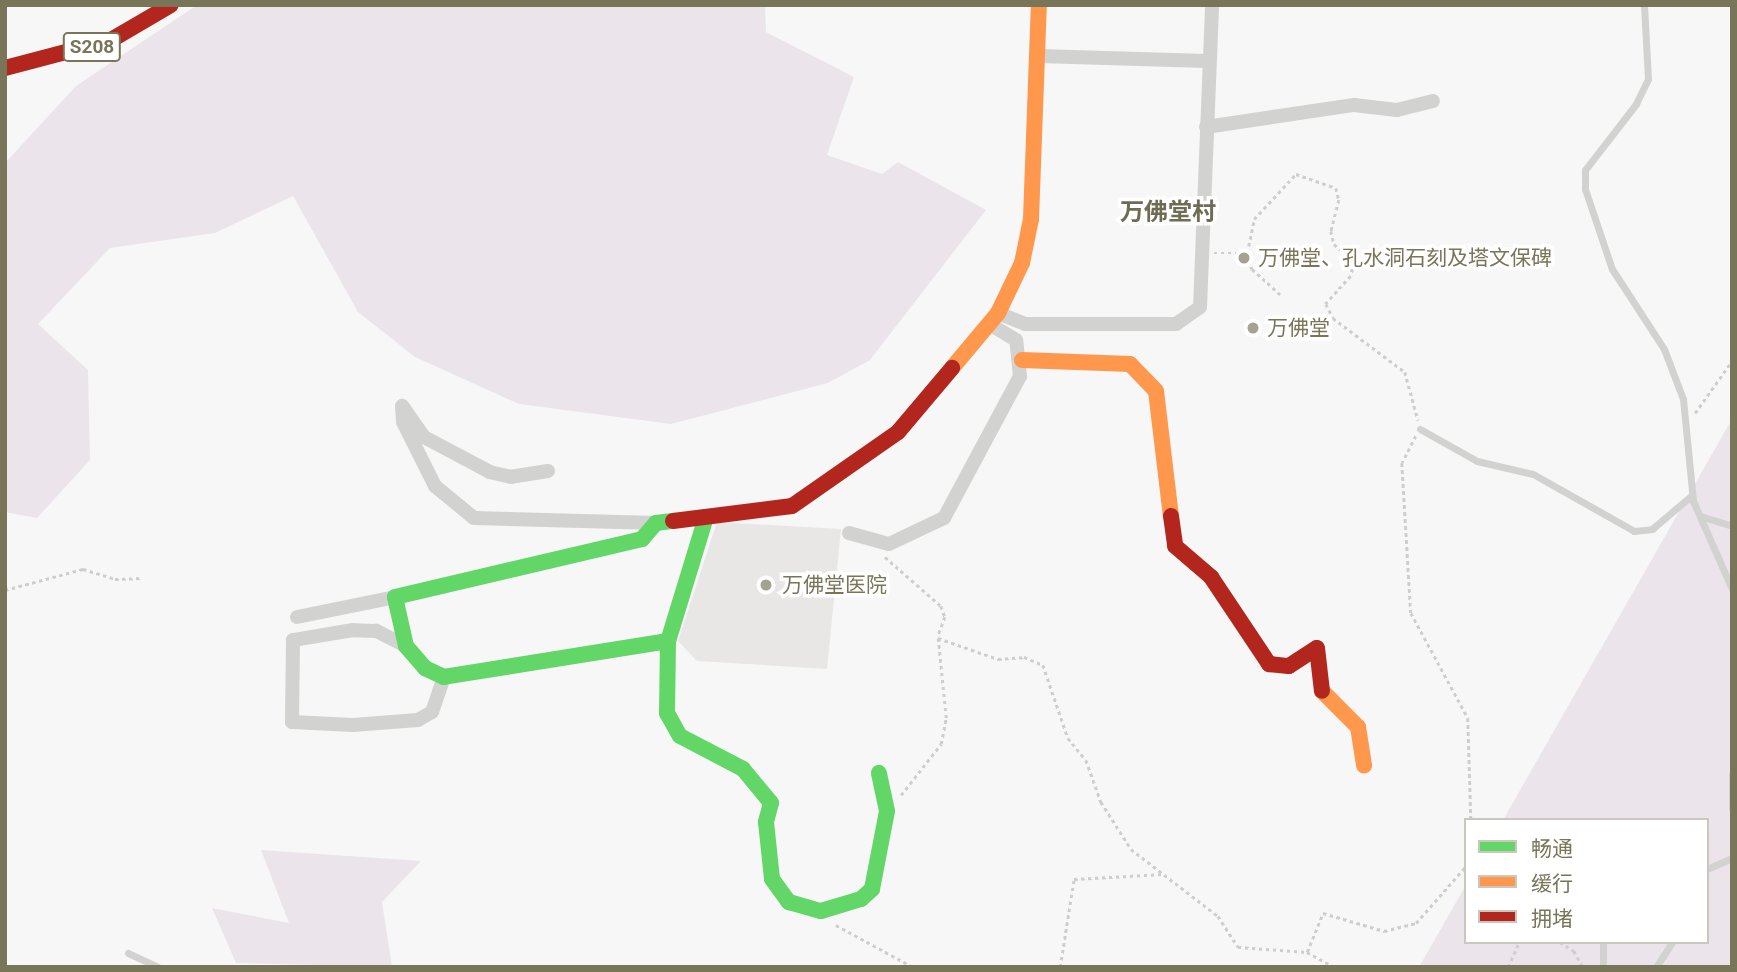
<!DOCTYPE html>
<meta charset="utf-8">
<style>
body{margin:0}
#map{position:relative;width:1737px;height:972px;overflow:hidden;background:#f7f7f8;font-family:Roboto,"Noto Sans SC",sans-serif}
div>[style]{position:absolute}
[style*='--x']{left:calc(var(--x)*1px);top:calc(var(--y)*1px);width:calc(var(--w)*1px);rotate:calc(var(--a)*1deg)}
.built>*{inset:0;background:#e8e7e6}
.green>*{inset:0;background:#ebe5eb}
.path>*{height:2.5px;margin-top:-1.25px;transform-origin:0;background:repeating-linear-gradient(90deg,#cececd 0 3.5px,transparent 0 7px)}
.lane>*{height:7px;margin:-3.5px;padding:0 3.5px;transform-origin:3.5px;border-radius:3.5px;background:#d2d2d0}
.street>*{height:14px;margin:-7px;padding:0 7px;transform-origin:7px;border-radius:7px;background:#d2d2d0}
.fast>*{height:16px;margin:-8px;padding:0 8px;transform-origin:8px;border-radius:8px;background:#63d668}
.slow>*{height:16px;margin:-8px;padding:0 8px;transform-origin:8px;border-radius:8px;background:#ff974d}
.jam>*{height:16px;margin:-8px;padding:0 8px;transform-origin:8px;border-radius:8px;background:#b3261e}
.dots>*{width:19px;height:19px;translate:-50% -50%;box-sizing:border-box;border:4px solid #fff;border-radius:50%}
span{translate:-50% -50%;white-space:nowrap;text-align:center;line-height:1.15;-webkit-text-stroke:7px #fff;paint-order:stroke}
.shield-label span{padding:2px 5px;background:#fff;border:2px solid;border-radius:5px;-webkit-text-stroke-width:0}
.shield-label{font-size:19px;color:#787558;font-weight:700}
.poi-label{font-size:21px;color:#787558}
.left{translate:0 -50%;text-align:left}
.quarter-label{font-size:24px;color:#6e6c54;font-weight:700}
.frame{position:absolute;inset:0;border:7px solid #787558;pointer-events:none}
.legend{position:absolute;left:1464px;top:818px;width:245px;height:126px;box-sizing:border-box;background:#fff;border:2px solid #c9c8bc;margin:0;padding:9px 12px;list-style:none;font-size:21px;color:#787558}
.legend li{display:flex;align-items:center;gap:14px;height:35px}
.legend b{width:35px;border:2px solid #c9c8bc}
</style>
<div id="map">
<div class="built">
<div style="clip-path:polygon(717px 522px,841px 529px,827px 669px,697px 661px,678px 641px)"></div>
</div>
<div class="green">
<div style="clip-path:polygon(197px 5px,765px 5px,766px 32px,854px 77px,827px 155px,882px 174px,898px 162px,986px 210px,870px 360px,828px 383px,671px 424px,519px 404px,415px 357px,358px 312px,293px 196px,215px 233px,110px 248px,38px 324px,88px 370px,90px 460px,37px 518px,5px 512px,5px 163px,76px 86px)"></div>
<div style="clip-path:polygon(1732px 419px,1732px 967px,1419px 967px,1466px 885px,1466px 942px,1707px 942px,1707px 820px,1503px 820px)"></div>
<div style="clip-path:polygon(261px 850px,421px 861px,382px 902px,392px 967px,236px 963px,212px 908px,289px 923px)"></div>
</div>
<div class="path">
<div style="--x:1214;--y:253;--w:33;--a:0"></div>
<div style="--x:1247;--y:253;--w:35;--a:-78"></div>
<div style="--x:1254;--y:219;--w:62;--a:-47"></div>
<div style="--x:1296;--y:174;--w:42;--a:19.3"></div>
<div style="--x:1336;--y:188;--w:12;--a:76"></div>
<div style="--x:1339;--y:200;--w:32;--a:104"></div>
<div style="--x:1331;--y:231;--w:13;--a:77"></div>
<div style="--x:1334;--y:244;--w:27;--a:42"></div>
<div style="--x:1354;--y:262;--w:14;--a:102"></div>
<div style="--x:1351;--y:276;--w:38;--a:132"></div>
<div style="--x:1326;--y:304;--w:16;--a:63"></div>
<div style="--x:1333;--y:318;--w:90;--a:36.9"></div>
<div style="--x:1405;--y:372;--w:50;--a:74.8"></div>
<div style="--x:1247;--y:253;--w:17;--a:73"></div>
<div style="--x:1252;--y:269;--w:38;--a:42"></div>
<div style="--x:1695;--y:413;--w:64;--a:-54.6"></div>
<div style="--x:1416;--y:436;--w:30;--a:117"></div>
<div style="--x:1402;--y:463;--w:150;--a:86.6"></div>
<div style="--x:1411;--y:613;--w:119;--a:61.5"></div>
<div style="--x:1468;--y:718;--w:102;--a:88.3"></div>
<div style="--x:885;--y:557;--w:74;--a:41.2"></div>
<div style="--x:941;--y:606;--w:12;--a:70"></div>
<div style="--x:945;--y:617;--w:20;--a:110"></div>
<div style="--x:5;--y:590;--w:81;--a:-15.1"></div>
<div style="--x:83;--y:569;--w:34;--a:17"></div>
<div style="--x:115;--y:579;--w:27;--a:-2"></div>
<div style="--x:901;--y:795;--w:65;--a:-51.9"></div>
<div style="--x:941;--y:744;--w:26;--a:-79"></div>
<div style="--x:946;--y:718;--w:80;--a:-95.7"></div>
<div style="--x:938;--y:638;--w:64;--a:19.3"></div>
<div style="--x:998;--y:659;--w:26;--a:-4"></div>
<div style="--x:1024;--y:657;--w:21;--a:23"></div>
<div style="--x:1043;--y:665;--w:77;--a:71.1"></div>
<div style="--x:1068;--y:738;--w:28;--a:51"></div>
<div style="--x:1086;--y:760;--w:45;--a:70.3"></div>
<div style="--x:1101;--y:802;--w:56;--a:57.4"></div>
<div style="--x:1131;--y:849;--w:110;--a:37.6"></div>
<div style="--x:1218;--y:916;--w:37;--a:57"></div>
<div style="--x:1238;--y:947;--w:69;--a:4.1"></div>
<div style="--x:1307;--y:952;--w:31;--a:29"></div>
<div style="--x:836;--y:925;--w:88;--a:28.6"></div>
<div style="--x:1560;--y:942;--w:17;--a:33"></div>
<div style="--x:1574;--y:951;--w:18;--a:61"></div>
<div style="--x:1307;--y:952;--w:42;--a:-67.7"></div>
<div style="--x:1323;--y:913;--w:64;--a:16.4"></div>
<div style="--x:1384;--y:931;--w:33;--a:-14"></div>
<div style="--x:1416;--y:923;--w:76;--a:-48.7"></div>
<div style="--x:1060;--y:967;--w:89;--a:-81"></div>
<div style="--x:1074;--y:879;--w:90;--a:-3.2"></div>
<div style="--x:1508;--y:967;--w:27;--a:-66"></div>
</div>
<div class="lane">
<div style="--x:1644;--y:5;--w:74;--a:86.9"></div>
<div style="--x:1648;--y:79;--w:28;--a:116"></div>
<div style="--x:1636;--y:104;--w:83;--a:127.7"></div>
<div style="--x:1585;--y:170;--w:19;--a:90"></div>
<div style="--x:1585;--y:189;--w:84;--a:71.4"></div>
<div style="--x:1612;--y:269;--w:95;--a:57"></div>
<div style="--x:1664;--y:349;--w:53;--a:69.2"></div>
<div style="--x:1683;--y:399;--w:102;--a:84.4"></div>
<div style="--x:1693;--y:501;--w:96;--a:66.1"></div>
<div style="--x:1420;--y:429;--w:65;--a:29.3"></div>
<div style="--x:1477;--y:461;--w:57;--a:13.1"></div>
<div style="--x:1533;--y:474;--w:116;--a:29.4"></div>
<div style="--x:1634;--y:531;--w:18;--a:-6"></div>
<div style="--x:1652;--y:529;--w:52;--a:-40.4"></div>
<div style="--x:1700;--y:516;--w:34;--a:17"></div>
<div style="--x:1732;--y:774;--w:34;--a:90"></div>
<div style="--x:1707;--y:869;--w:27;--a:-24"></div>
<div style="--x:128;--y:953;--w:33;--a:25"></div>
<div style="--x:1603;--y:967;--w:25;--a:-90"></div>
<div style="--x:1656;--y:967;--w:30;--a:-57"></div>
</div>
<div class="street">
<div style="--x:1038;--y:56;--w:169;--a:1.7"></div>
<div style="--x:1206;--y:127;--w:150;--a:-8.5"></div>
<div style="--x:1354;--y:105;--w:43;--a:6.6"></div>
<div style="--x:1397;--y:110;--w:37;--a:-14"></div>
<div style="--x:998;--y:313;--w:29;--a:22"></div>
<div style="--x:1025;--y:324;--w:151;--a:0"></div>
<div style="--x:1176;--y:324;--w:29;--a:-35"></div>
<div style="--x:1200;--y:307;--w:302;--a:-87.7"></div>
<div style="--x:548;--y:471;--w:37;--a:171"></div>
<div style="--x:511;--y:477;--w:22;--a:-167"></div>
<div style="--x:490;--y:472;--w:75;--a:-152.1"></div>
<div style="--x:424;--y:437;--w:38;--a:-125"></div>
<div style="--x:402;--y:406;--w:16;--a:86"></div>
<div style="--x:403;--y:422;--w:72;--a:63.4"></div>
<div style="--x:435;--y:486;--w:50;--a:39.4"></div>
<div style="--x:474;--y:518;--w:182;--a:1.6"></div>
<div style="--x:849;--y:533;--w:41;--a:15.4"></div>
<div style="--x:889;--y:544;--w:61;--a:-25.3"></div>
<div style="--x:944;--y:518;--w:161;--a:-61.8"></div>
<div style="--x:1020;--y:376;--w:36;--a:-96"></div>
<div style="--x:1016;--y:340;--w:31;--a:-149"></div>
<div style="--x:297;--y:617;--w:100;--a:-11.5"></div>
<div style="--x:406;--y:646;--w:34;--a:-153"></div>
<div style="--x:376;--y:631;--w:23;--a:-178"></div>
<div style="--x:353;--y:630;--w:61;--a:170.5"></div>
<div style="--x:293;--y:640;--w:82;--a:90.7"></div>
<div style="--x:292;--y:722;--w:61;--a:2.8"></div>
<div style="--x:353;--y:725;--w:65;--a:-4.4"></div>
<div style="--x:418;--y:720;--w:16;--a:-30"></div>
<div style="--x:432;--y:712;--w:37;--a:-71"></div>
</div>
<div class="fast">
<div style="--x:706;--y:517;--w:130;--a:107"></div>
<div style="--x:668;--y:641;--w:72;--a:90.8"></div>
<div style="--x:667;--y:713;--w:26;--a:61"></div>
<div style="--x:680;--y:736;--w:71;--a:27.6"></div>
<div style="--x:743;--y:769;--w:44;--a:50.5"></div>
<div style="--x:771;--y:803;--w:20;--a:105"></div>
<div style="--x:766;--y:822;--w:57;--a:84"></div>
<div style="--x:772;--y:879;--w:29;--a:54"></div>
<div style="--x:789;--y:902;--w:33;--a:16"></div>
<div style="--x:821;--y:911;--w:42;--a:-16.7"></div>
<div style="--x:861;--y:899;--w:15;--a:-42"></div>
<div style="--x:872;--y:889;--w:79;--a:-79.1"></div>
<div style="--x:887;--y:811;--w:39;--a:-102"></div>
<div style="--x:668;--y:641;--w:227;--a:170.9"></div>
<div style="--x:444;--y:677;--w:21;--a:-155"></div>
<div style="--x:425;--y:668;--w:29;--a:-131"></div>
<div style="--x:406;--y:646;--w:50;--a:-102.7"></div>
<div style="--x:395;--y:597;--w:254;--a:-13.2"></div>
<div style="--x:642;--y:539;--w:21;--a:-49"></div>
<div style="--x:656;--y:523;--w:17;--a:-7"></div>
</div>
<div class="slow">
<div style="--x:1022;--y:360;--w:108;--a:2.1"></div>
<div style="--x:1130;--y:364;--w:37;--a:46"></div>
<div style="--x:1156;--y:391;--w:126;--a:83.2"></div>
<div style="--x:952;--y:368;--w:72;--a:-50.1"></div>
<div style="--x:998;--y:313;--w:55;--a:-64.4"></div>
<div style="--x:1022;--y:263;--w:45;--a:-78.4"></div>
<div style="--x:1031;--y:219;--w:214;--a:-87.9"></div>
<div style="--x:1322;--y:691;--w:51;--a:45"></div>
<div style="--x:1358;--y:727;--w:39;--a:81"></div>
</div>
<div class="jam">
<div style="--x:5;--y:68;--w:110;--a:-14.8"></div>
<div style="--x:111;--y:40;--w:69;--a:-30.3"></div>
<div style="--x:1171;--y:516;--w:30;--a:82"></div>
<div style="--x:1175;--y:546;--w:48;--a:40.7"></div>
<div style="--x:1211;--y:577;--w:105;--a:56.3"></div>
<div style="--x:1269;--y:664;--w:20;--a:6"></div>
<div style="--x:1289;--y:666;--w:33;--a:-33"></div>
<div style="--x:1317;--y:648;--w:43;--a:83.4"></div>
<div style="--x:673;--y:521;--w:120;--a:-7.2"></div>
<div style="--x:792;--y:506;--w:129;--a:-34.9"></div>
<div style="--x:898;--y:432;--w:84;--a:-49.8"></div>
</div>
<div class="dots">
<div style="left:1244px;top:258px;background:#a4a290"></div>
<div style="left:1253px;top:328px;background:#a4a290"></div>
<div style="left:766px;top:585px;background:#a4a290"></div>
</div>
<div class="shield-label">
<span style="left:92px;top:47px">S208</span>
</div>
<div class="poi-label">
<span class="left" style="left:1258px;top:258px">万佛堂、孔水洞石刻及塔文保碑</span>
<span class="left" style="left:1267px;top:328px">万佛堂</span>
<span class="left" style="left:782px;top:585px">万佛堂医院</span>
</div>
<div class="quarter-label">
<span style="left:1168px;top:213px">万佛堂村</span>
</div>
<div class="frame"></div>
<ul class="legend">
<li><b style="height:9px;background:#63d668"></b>畅通</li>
<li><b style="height:9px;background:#ff974d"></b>缓行</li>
<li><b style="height:9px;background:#b3261e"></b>拥堵</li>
</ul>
</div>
